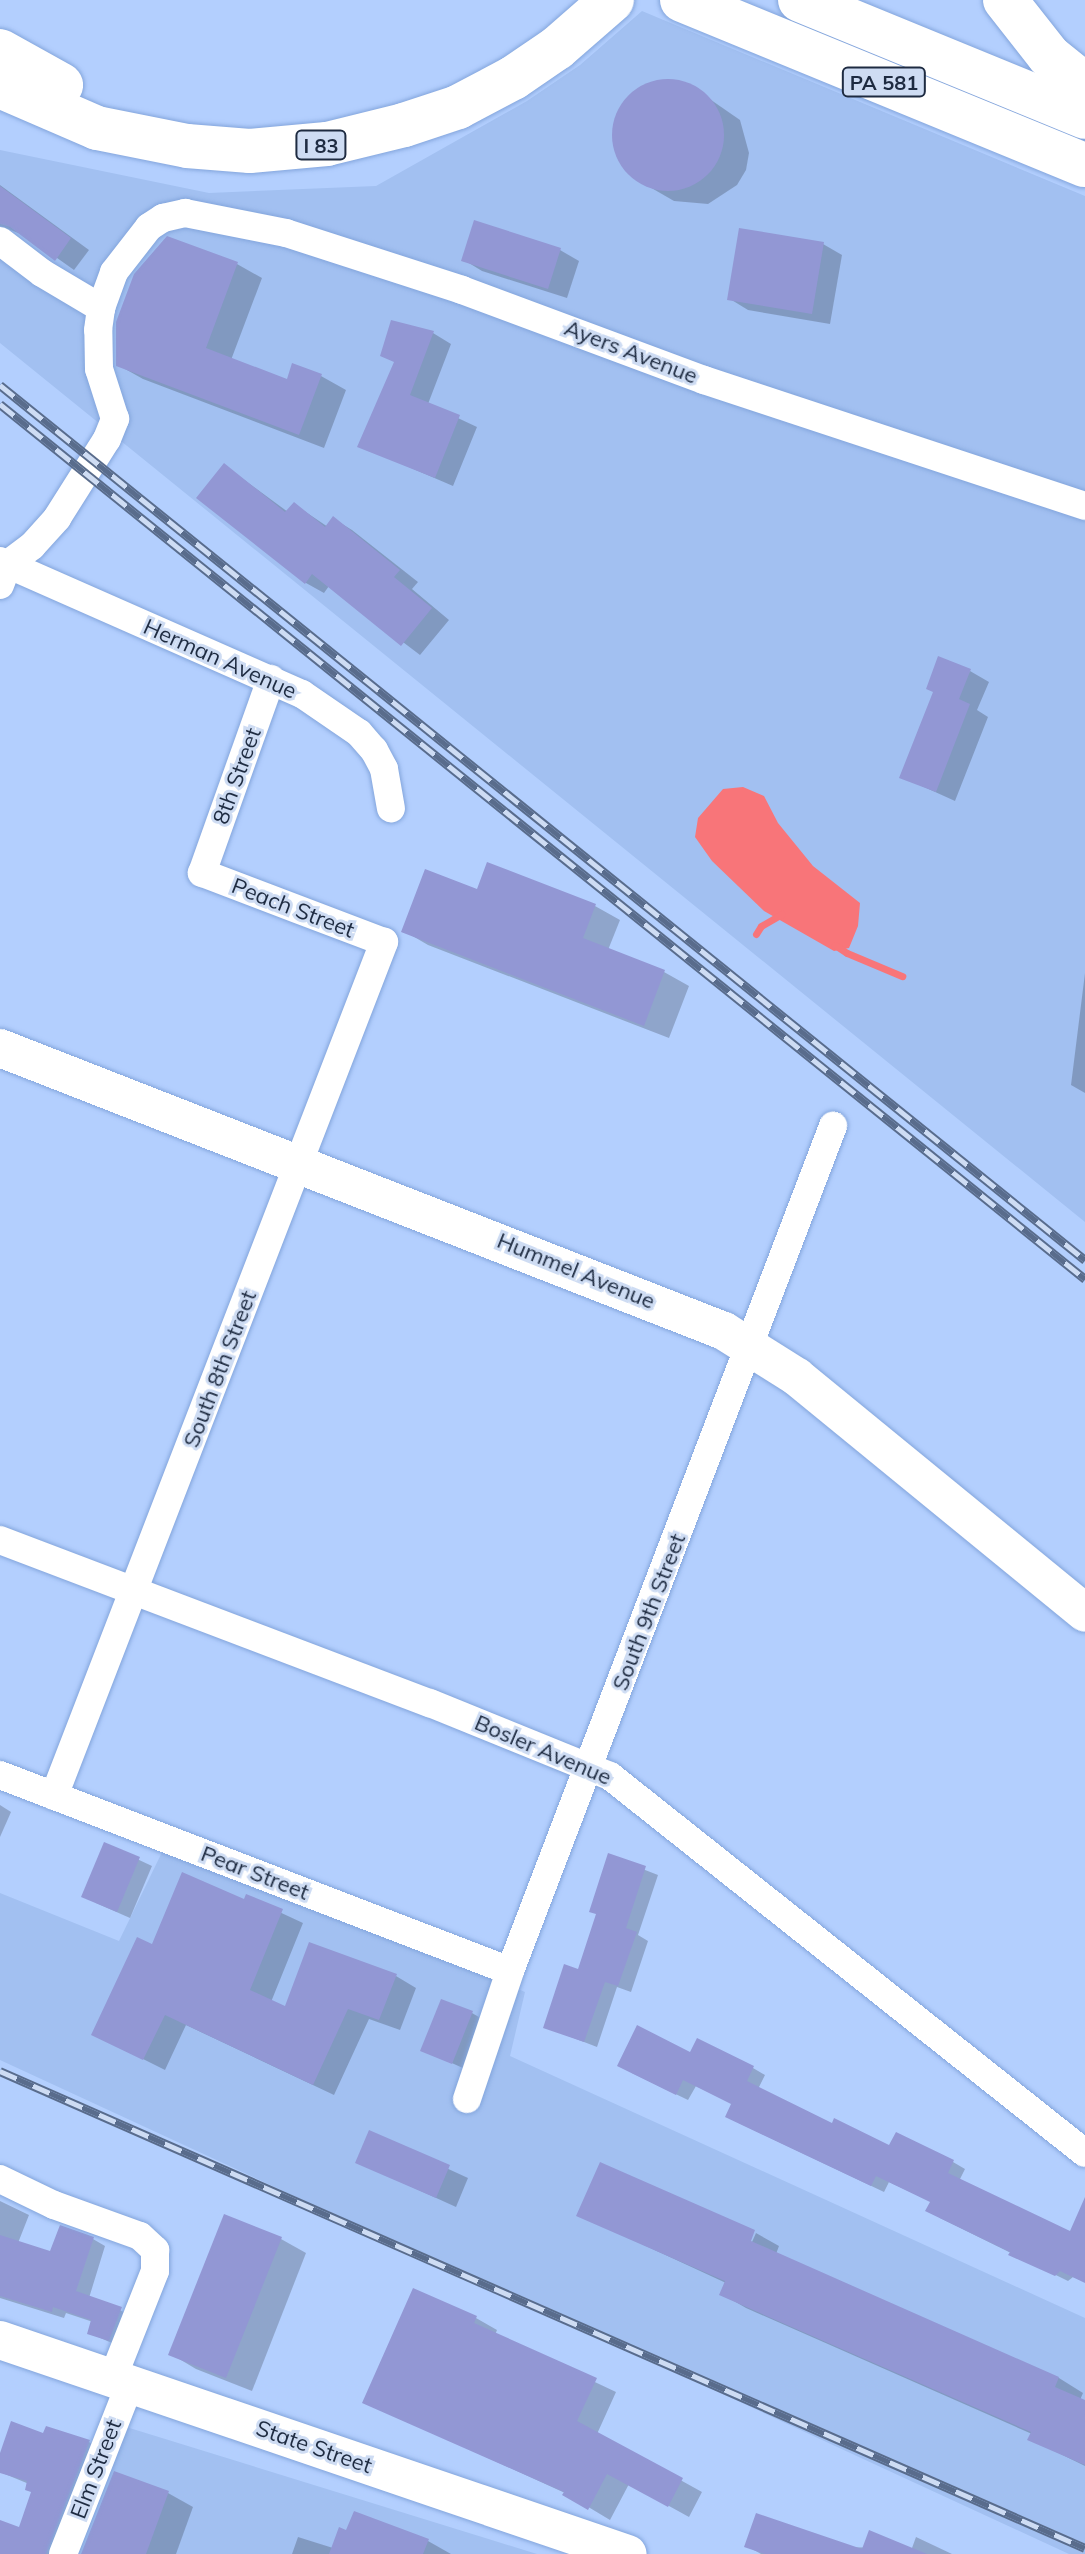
<!DOCTYPE html>
<style>
body{margin:0}
#map{position:relative;width:1085px;height:2554px;overflow:hidden;background:#b3cffe;font-family:Mulish,sans-serif}
div>[style]{position:absolute}
[style*='--x']{left:calc(var(--x)*1px);top:calc(var(--y)*1px);width:calc(var(--w)*1px);rotate:calc(var(--a)*1deg)}
.built>*{inset:0;background:#a2c0f1}
.water>*{inset:0;background:#f87579}
.shadow>*{inset:0;background:#0003}
.stream>*{height:7px;margin:-3.5px;padding:0 3.5px;transform-origin:3.5px;border-radius:3.5px;background:#f87579}
.building>*{inset:0;background:#9297d4}
.round{border-radius:50%}
.roads{filter:drop-shadow(0 0 2px #83a5dc) drop-shadow(0 0 2px #83a5dc)}
.minor>*{height:28px;margin:-14px;padding:0 14px;transform-origin:14px;border-radius:14px;background:#fff}
.secondary>*{height:38px;margin:-19px;padding:0 19px;transform-origin:19px;border-radius:19px;background:#fff}
.motorway>*{height:44px;margin:-22px;padding:0 22px;transform-origin:22px;border-radius:22px;background:#fff}
.rail>*{height:9px;margin-top:-4.5px;transform-origin:0;background:repeating-linear-gradient(90deg,#cedcf3 0 18px,#596c8c 0 36px);box-sizing:border-box;border-block:2px solid #596c8c}
span{translate:-50% -50%;white-space:nowrap;text-align:center;line-height:1.15;-webkit-text-stroke:6px #cedcf3;paint-order:stroke}
.shield-label span{padding:2px 6px;background:#cedcf3;border:2px solid;border-radius:6px;-webkit-text-stroke-width:0}
.shield-label{font-size:20px;color:#1e2b41;font-weight:700}
.street-label{font-size:22px;color:#1e2b41}
</style>
<div id="map">
<div class="built">
<div style="clip-path:polygon(642px 11px,1085px 196px,1085px 1222px,0 343px,0 150px,209px 193px,376px 186px,527px 101px,580px 65px)"></div>
<div style="clip-path:polygon(164px 1848px,525px 1992px,510px 2056px,1085px 2318px,1085px 2554px,1069px 2554px,0 2060px,0 1893px,119px 1941px)"></div>
<div style="clip-path:polygon(123px 2426px,537px 2554px,72px 2554px)"></div>
</div>
<div class="water">
<div style="clip-path:polygon(743px 787px,764px 796px,778px 823px,813px 866px,860px 903px,858px 926px,849px 948px,834px 951px,764px 911px,712px 861px,695px 837px,698px 818px,723px 789px)"></div>
</div>
<div class="shadow">
<div style="clip-path:polygon(655px 82px,688px 84px,740px 120px,749px 153px,746px 170px,737px 185px,708px 204px,674px 201px,648px 186px,622px 163px,614px 131px,618px 115px,626px 100px)"></div>
<div style="clip-path:polygon(0 185px,89px 250px,74px 270px,26px 236px,0 226px)"></div>
<div style="clip-path:polygon(167px 238px,237px 264px,262px 278px,231px 360px,288px 381px,321px 376px,346px 390px,324px 448px,143px 379px,118px 365px,136px 275px)"></div>
<div style="clip-path:polygon(823px 244px,842px 255px,830px 324px,748px 310px,730px 299px)"></div>
<div style="clip-path:polygon(560px 250px,579px 261px,567px 298px,482px 271px,464px 260px)"></div>
<div style="clip-path:polygon(393px 322px,433px 333px,451px 344px,428px 404px,477px 427px,453px 486px,360px 446px,396px 362px)"></div>
<div style="clip-path:polygon(224px 465px,288px 512px,294px 504px,328px 527px,334px 519px,352px 530px,418px 582px,412px 589px,449px 620px,420px 655px,329px 586px,324px 593px,306px 583px)"></div>
<div style="clip-path:polygon(970px 671px,989px 682px,977px 710px,988px 717px,955px 801px,902px 777px)"></div>
<div style="clip-path:polygon(489px 864px,595px 906px,620px 920px,608px 950px,664px 972px,689px 986px,669px 1038px,428px 945px,404px 931px,478px 892px)"></div>
<div style="clip-path:polygon(1085px 973px,1085px 1093px,1071px 1085px)"></div>
<div style="clip-path:polygon(0 1805px,11px 1812px,0 1837px)"></div>
<div style="clip-path:polygon(105px 1844px,152px 1866px,130px 1918px,96px 1903px)"></div>
<div style="clip-path:polygon(609px 1856px,658px 1875px,638px 1935px,648px 1941px,631px 1992px,617px 1987px,597px 2047px,545px 2027px,579px 1972px,598px 1915px)"></div>
<div style="clip-path:polygon(247px 1897px,303px 1923px,271px 2002px,287px 2009px,396px 1976px,416px 1988px,400px 2030px,369px 2019px,334px 2095px,186px 2025px,165px 2070px,93px 2034px,153px 1946px,245px 1902px)"></div>
<div style="clip-path:polygon(472px 2013px,484px 2020px,465px 2069px,423px 2050px)"></div>
<div style="clip-path:polygon(691px 2054px,753px 2068px,765px 2075px,758px 2089px,833px 2125px,890px 2148px,953px 2162px,965px 2169px,959px 2181px,1072px 2234px,1085px 2230px,1085px 2282px,1073px 2277px,1068px 2281px,940px 2218px,932px 2202px,889px 2182px,884px 2192px,739px 2123px,733px 2104px,696px 2086px,688px 2100px,632px 2073px)"></div>
<div style="clip-path:polygon(370px 2133px,468px 2178px,456px 2207px,357px 2162px)"></div>
<div style="clip-path:polygon(0 2201px,29px 2215px,18px 2243px,51px 2254px,93px 2239px,105px 2246px,89px 2298px,134px 2316px,121px 2347px,89px 2333px,93px 2322px,66px 2313px,64px 2318px,0 2298px)"></div>
<div style="clip-path:polygon(579px 2215px,748px 2251px,756px 2233px,779px 2246px,776px 2254px,1059px 2378px,1083px 2393px,1080px 2400px,1085px 2402px,1085px 2466px,1030px 2439px,1032px 2434px,746px 2308px,722px 2294px,726px 2283px)"></div>
<div style="clip-path:polygon(281px 2239px,306px 2253px,252px 2391px,196px 2369px,171px 2354px)"></div>
<div style="clip-path:polygon(414px 2290px,476px 2318px,497px 2330px,495px 2335px,616px 2392px,597px 2434px,702px 2492px,689px 2517px,629px 2484px,610px 2520px,565px 2493px,365px 2402px)"></div>
<div style="clip-path:polygon(45px 2436px,89px 2442px,105px 2451px,64px 2554px,0 2554px,0 2523px,20px 2529px,33px 2492px,29px 2484px,0 2472px,0 2459px)"></div>
<div style="clip-path:polygon(115px 2474px,168px 2493px,193px 2507px,176px 2554px,83px 2554px)"></div>
<div style="clip-path:polygon(298px 2537px,333px 2548px,428px 2541px,451px 2554px,292px 2554px)"></div>
<div style="clip-path:polygon(916px 2537px,952px 2554px,761px 2554px,747px 2546px,912px 2548px)"></div>
</div>
<div class="stream">
<div style="--x:756;--y:934;--w:9;--a:-58"></div>
<div style="--x:761;--y:926;--w:24;--a:-30"></div>
<div style="--x:835;--y:945;--w:14;--a:34"></div>
<div style="--x:847;--y:953;--w:60;--a:22.7"></div>
</div>
<div class="building">
<div class="round" style="left:612px;top:79px;width:112px;height:112px"></div>
<div style="clip-path:polygon(0 186px,71px 238px,55px 261px,10px 227px,0 224px)"></div>
<div style="clip-path:polygon(474px 220px,561px 248px,548px 289px,461px 261px)"></div>
<div style="clip-path:polygon(739px 228px,824px 242px,812px 314px,727px 300px)"></div>
<div style="clip-path:polygon(167px 236px,238px 262px,206px 348px,287px 379px,292px 363px,322px 374px,299px 435px,116px 366px,116px 322px,134px 274px)"></div>
<div style="clip-path:polygon(391px 320px,434px 331px,410px 395px,460px 415px,435px 478px,357px 447px,394px 362px,380px 356px)"></div>
<div style="clip-path:polygon(224px 463px,285px 512px,294px 502px,325px 527px,333px 516px,400px 570px,394px 577px,432px 608px,401px 646px,312px 574px,305px 584px,196px 498px)"></div>
<div style="clip-path:polygon(938px 656px,971px 669px,959px 699px,970px 704px,936px 792px,899px 778px,933px 692px,926px 689px)"></div>
<div style="clip-path:polygon(487px 862px,596px 904px,583px 938px,665px 970px,644px 1026px,401px 932px,425px 869px,477px 889px)"></div>
<div style="clip-path:polygon(104px 1842px,140px 1857px,117px 1912px,81px 1897px)"></div>
<div style="clip-path:polygon(608px 1853px,646px 1866px,626px 1928px,637px 1932px,618px 1986px,605px 1982px,584px 2042px,543px 2028px,564px 1964px,578px 1969px,596px 1914px,589px 1912px)"></div>
<div style="clip-path:polygon(182px 1872px,244px 1899px,246px 1894px,283px 1909px,250px 1990px,285px 2006px,309px 1942px,397px 1974px,379px 2020px,348px 2009px,313px 2085px,165px 2015px,143px 2060px,91px 2035px,137px 1937px,152px 1944px)"></div>
<div style="clip-path:polygon(441px 1999px,473px 2011px,452px 2064px,420px 2051px)"></div>
<div style="clip-path:polygon(637px 2025px,690px 2052px,697px 2038px,754px 2066px,747px 2081px,832px 2123px,834px 2118px,889px 2145px,896px 2132px,954px 2160px,948px 2173px,1070px 2231px,1085px 2197px,1085px 2283px,1060px 2271px,1055px 2276px,1008px 2255px,1010px 2252px,925px 2211px,930px 2202px,876px 2176px,871px 2186px,725px 2117px,731px 2104px,683px 2080px,676px 2095px,617px 2066px)"></div>
<div style="clip-path:polygon(369px 2130px,450px 2165px,436px 2198px,355px 2163px)"></div>
<div style="clip-path:polygon(600px 2162px,755px 2230px,751px 2241px,1059px 2377px,1055px 2387px,1085px 2400px,1085px 2465px,1027px 2440px,1031px 2432px,719px 2295px,725px 2281px,576px 2216px)"></div>
<div style="clip-path:polygon(224px 2214px,282px 2237px,226px 2378px,168px 2355px)"></div>
<div style="clip-path:polygon(60px 2225px,94px 2237px,76px 2291px,122px 2307px,109px 2341px,87px 2334px,91px 2320px,53px 2307px,52px 2312px,0 2296px,0 2235px,50px 2251px)"></div>
<div style="clip-path:polygon(413px 2288px,477px 2316px,474px 2323px,597px 2378px,577px 2421px,683px 2478px,668px 2507px,607px 2474px,588px 2510px,562px 2495px,564px 2492px,362px 2403px)"></div>
<div style="clip-path:polygon(11px 2421px,43px 2433px,46px 2426px,90px 2440px,46px 2554px,0 2554px,0 2520px,19px 2527px,31px 2492px,25px 2490px,27px 2481px,0 2473px,0 2453px)"></div>
<div style="clip-path:polygon(114px 2471px,169px 2491px,146px 2554px,81px 2554px)"></div>
<div style="clip-path:polygon(354px 2511px,429px 2539px,423px 2554px,329px 2554px,339px 2527px,346px 2530px)"></div>
<div style="clip-path:polygon(756px 2513px,862px 2549px,869px 2530px,927px 2554px,765px 2554px,744px 2547px)"></div>
</div>
<div class="roads">
<div class="minor">
<div style="--x:0;--y:241;--w:53;--a:37.3"></div>
<div style="--x:42;--y:273;--w:69;--a:30.7"></div>
<div style="--x:0;--y:561;--w:330;--a:23.8"></div>
<div style="--x:302;--y:694;--w:69;--a:34.4"></div>
<div style="--x:359;--y:733;--w:23;--a:49"></div>
<div style="--x:374;--y:750;--w:21;--a:62"></div>
<div style="--x:384;--y:769;--w:40;--a:80"></div>
<div style="--x:0;--y:585;--w:22;--a:-69"></div>
<div style="--x:8;--y:564;--w:30;--a:-37"></div>
<div style="--x:32;--y:546;--w:38;--a:-48"></div>
<div style="--x:57;--y:518;--w:93;--a:-57.7"></div>
<div style="--x:107;--y:439;--w:22;--a:-68"></div>
<div style="--x:115;--y:419;--w:52;--a:-107.7"></div>
<div style="--x:99;--y:369;--w:39;--a:-91"></div>
<div style="--x:98;--y:330;--w:22;--a:-82"></div>
<div style="--x:101;--y:308;--w:38;--a:-70"></div>
<div style="--x:114;--y:272;--w:57;--a:-52.1"></div>
<div style="--x:149;--y:227;--w:17;--a:-33"></div>
<div style="--x:163;--y:218;--w:23;--a:-13"></div>
<div style="--x:185;--y:213;--w:103;--a:11.2"></div>
<div style="--x:286;--y:233;--w:185;--a:17.9"></div>
<div style="--x:462;--y:290;--w:258;--a:20.4"></div>
<div style="--x:704;--y:380;--w:401;--a:18.3"></div>
<div style="--x:0;--y:1540;--w:460;--a:20.8"></div>
<div style="--x:430;--y:1703;--w:194;--a:22.1"></div>
<div style="--x:610;--y:1776;--w:606;--a:38.44"></div>
<div style="--x:0;--y:1775;--w:546;--a:21.02"></div>
<div style="--x:54;--y:1796;--w:916;--a:-68.87"></div>
<div style="--x:384;--y:942;--w:195;--a:-159.2"></div>
<div style="--x:202;--y:873;--w:206;--a:-70.4"></div>
<div style="--x:467;--y:2099;--w:135;--a:-71.4"></div>
<div style="--x:510;--y:1971;--w:905;--a:-69.08"></div>
<div style="--x:0;--y:2179;--w:60;--a:25.7"></div>
<div style="--x:54;--y:2205;--w:91;--a:19.8"></div>
<div style="--x:140;--y:2236;--w:21;--a:43"></div>
<div style="--x:155;--y:2250;--w:21;--a:90"></div>
<div style="--x:155;--y:2271;--w:114;--a:111.6"></div>
<div style="--x:63;--y:2554;--w:183;--a:-68.5"></div>
</div>
<div class="secondary">
<div style="--x:0;--y:1048;--w:777;--a:21.35"></div>
<div style="--x:724;--y:1331;--w:86;--a:32.2"></div>
<div style="--x:797;--y:1377;--w:372;--a:39.3"></div>
<div style="--x:0;--y:2340;--w:663;--a:18.82"></div>
</div>
<div class="motorway">
<div style="--x:682;--y:0;--w:435;--a:22.3"></div>
<div style="--x:800;--y:0;--w:308;--a:22.3"></div>
<div style="--x:1005;--y:0;--w:71;--a:51.8"></div>
<div style="--x:1049;--y:56;--w:46;--a:38.9"></div>
<div style="--x:0;--y:51;--w:70;--a:29.1"></div>
<div style="--x:0;--y:86;--w:106;--a:23.4"></div>
<div style="--x:97;--y:128;--w:92;--a:11.3"></div>
<div style="--x:187;--y:146;--w:63;--a:4.5"></div>
<div style="--x:250;--y:151;--w:77;--a:-5.2"></div>
<div style="--x:327;--y:144;--w:79;--a:-13.9"></div>
<div style="--x:404;--y:125;--w:57;--a:-18.4"></div>
<div style="--x:458;--y:107;--w:62;--a:-27.8"></div>
<div style="--x:513;--y:78;--w:53;--a:-34.3"></div>
<div style="--x:557;--y:48;--w:73;--a:-41.1"></div>
</div>
</div>
<div class="rail">
<div style="--x:0;--y:385;--w:1394;--a:38.88"></div>
<div style="--x:0;--y:404;--w:1394;--a:38.88"></div>
<div style="--x:0;--y:2071;--w:1185;--a:23.73"></div>
</div>
<div class="shield-label">
<span style="left:884px;top:82px">PA 581</span>
<span style="left:321px;top:145px">I 83</span>
</div>
<div class="street-label">
<span style="left:631px;top:352px;rotate:21deg">Ayers Avenue</span>
<span style="left:220px;top:659px;rotate:24deg">Herman Avenue</span>
<span style="left:237px;top:776px;rotate:-70deg">8th Street</span>
<span style="left:293px;top:908px;rotate:21deg">Peach Street</span>
<span style="left:576px;top:1271px;rotate:22deg">Hummel Avenue</span>
<span style="left:220px;top:1369px;rotate:-69deg">South 8th Street</span>
<span style="left:649px;top:1612px;rotate:-69deg">South 9th Street</span>
<span style="left:543px;top:1750px;rotate:23deg">Bosler Avenue</span>
<span style="left:255px;top:1873px;rotate:21deg">Pear Street</span>
<span style="left:314px;top:2447px;rotate:19deg">State Street</span>
<span style="left:96px;top:2469px;rotate:-69deg">Elm Street</span>
</div>
</div>
